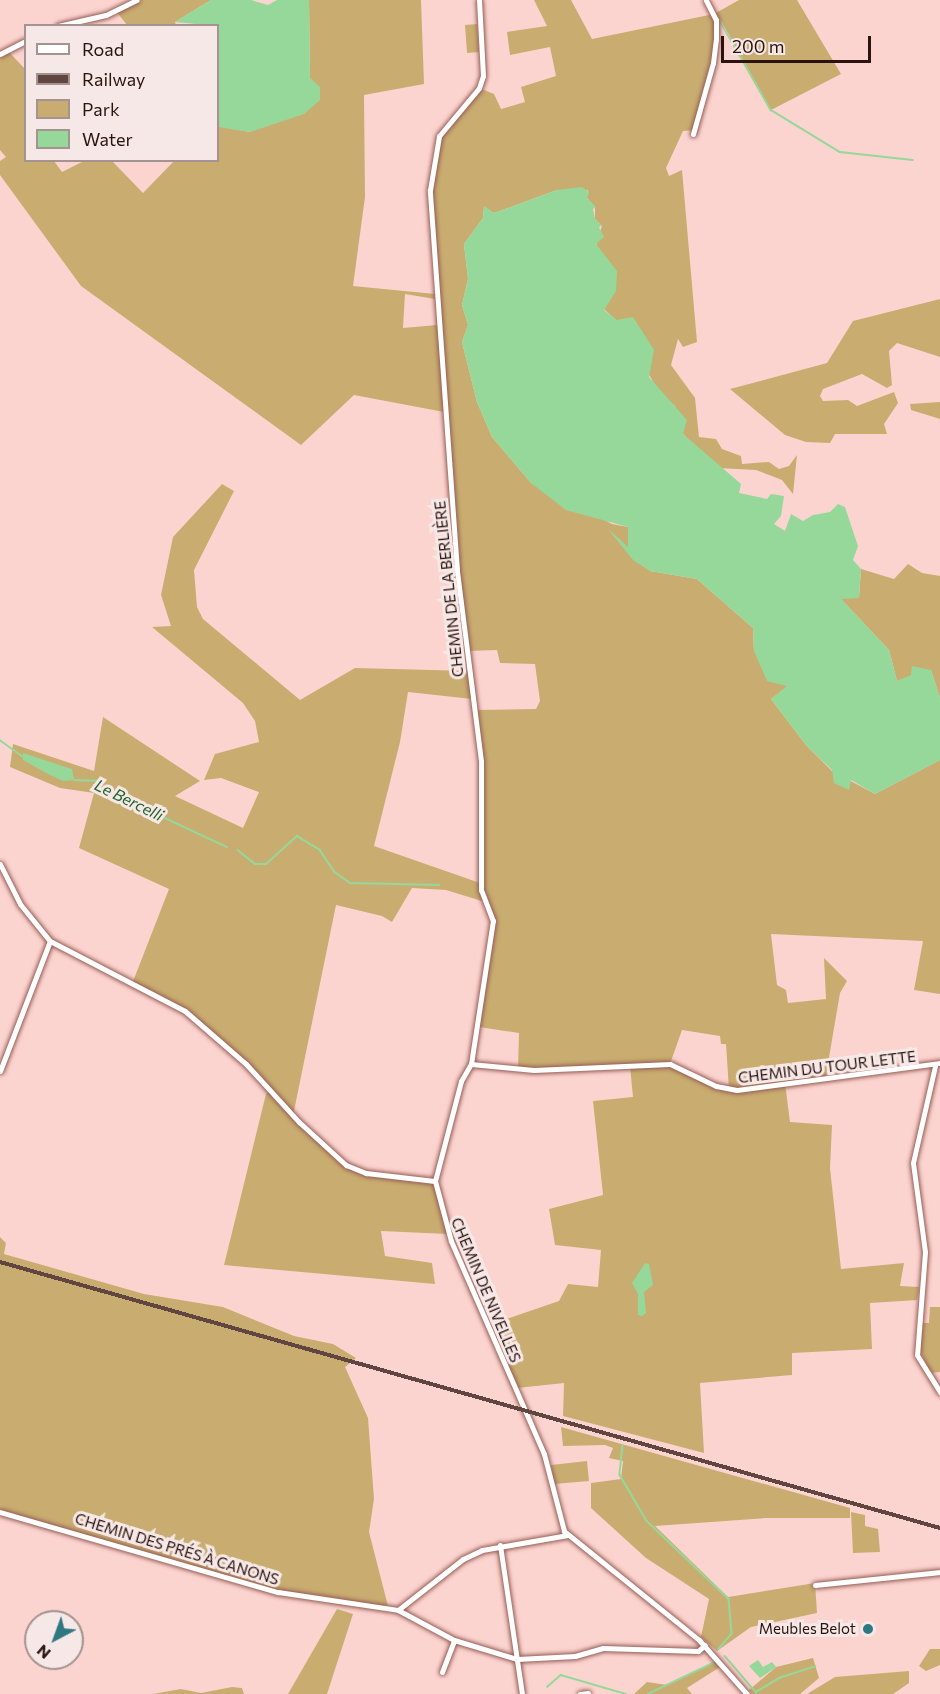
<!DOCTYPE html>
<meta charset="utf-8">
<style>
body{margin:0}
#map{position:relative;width:940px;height:1694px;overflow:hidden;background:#fcd4cf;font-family:Commissioner,sans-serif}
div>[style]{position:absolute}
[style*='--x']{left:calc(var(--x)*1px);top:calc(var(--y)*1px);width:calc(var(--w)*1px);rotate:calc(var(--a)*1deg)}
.green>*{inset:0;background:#c9ad70}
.water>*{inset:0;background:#95d89a}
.stream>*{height:1.5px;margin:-0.75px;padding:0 0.75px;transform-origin:0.75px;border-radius:0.75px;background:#95d89a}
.roads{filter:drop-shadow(0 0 2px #965d56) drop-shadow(0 0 2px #965d56)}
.street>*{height:5px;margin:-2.5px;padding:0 2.5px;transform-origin:2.5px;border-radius:2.5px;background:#fff}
.rail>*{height:4px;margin-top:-2px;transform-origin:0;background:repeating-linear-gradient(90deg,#f6e8e6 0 4.5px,#604541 0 9px);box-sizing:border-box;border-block:2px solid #604541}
.dots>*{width:16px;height:16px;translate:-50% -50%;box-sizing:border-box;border:3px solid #f6e8e6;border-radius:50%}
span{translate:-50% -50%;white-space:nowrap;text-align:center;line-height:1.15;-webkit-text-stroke:6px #f6e8e6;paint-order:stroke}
.street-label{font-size:15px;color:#2a1310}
.poi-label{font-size:15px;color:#2a1310}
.right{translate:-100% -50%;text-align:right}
.water-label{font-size:16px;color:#20642c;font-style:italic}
.legend{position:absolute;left:24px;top:24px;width:195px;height:138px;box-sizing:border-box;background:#f6e8e6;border:2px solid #a49390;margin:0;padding:8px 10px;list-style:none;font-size:18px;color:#2a1310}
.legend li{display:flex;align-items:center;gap:12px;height:30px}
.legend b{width:30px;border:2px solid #a49390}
.north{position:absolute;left:24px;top:1610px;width:60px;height:60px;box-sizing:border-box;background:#f6e8e6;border:2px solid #a49390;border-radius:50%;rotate:221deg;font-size:16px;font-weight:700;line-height:24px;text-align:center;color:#2a1310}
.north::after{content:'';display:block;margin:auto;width:21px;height:27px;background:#307881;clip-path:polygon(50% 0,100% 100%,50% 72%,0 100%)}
.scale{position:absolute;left:721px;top:36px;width:150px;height:27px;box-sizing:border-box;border:3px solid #2a1310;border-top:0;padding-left:8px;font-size:18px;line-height:21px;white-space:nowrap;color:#2a1310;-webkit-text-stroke:4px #f6e8e6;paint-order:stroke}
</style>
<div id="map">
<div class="green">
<div style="clip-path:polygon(137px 0,211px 0,175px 22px,176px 25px,127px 25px,116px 11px)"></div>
<div style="clip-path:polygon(evenodd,309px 0,421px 0,424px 84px,364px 95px,365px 197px,353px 286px,435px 294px,430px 190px,436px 143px,479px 88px,494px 94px,501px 109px,525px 102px,521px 87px,556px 76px,550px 47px,510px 55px,507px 32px,547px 26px,534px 0,571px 0,592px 39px,714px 14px,739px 0,797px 0,841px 74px,771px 110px,720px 19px,716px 20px,713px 63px,694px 130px,683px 131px,666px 168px,669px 176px,682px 170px,697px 342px,683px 347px,678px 339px,671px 365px,695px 398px,699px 437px,716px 439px,722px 449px,741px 456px,742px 464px,769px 462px,779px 469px,789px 466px,797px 455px,793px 494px,782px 480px,756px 470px,718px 468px,683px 434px,675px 406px,661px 395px,617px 321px,604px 309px,610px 296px,596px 242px,602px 226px,595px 219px,595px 207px,587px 198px,588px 190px,557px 190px,494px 213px,484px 207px,483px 218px,464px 244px,468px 279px,462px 305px,468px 325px,462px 342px,477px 402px,492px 437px,531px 483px,612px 524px,628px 527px,628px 548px,609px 530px,650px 571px,697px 579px,753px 628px,754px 651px,788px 686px,771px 699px,806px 745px,832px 771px,875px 794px,940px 760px,940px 994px,914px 990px,923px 941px,771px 934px,777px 985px,786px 990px,788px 1003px,826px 999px,824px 958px,847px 981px,840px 993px,825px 1081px,785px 1083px,790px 1122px,832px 1125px,830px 1168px,841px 1269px,904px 1263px,900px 1286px,919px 1287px,917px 1300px,870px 1303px,872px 1349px,792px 1353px,792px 1375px,700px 1383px,704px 1453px,563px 1416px,564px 1383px,517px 1388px,486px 1326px,559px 1301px,568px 1284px,598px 1287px,601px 1250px,555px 1245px,549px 1209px,603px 1195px,593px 1101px,633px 1097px,630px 1066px,518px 1069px,519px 1033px,479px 1027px,493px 927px,485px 902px,446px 890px,412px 888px,392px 922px,382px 916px,336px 905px,293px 1116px,353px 1169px,435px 1181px,448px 1234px,381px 1231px,385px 1256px,432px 1263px,435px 1284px,224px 1265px,266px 1094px,270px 1090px,199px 1021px,132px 984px,169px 889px,79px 848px,94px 793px,60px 788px,10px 767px,13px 744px,94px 771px,103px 717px,200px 781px,175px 796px,243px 828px,259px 792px,221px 778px,204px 780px,215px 754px,259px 742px,255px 721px,243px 703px,152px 627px,171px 626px,161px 595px,173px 537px,222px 484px,234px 491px,194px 570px,197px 607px,203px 619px,300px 700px,355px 668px,470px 671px,472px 699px,408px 692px,400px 742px,374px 846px,480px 883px,481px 761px,474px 710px,536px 709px,540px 701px,535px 664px,500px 663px,497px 650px,468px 651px,457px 570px,444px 412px,354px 395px,301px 445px,81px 286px,0 175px,0 161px,6px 157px,0 150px,0 54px,7px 50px,25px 69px,26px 160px,54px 161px,62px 172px,84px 161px,112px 161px,143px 193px,174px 161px,218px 160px,218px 126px,250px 132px,310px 78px,309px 0,405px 294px,435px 299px,437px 325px,403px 328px,405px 294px,309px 0,682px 1030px,720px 1036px,721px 1044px,726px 1044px,729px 1090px,670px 1064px,682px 1030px)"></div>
<div style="clip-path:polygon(477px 24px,479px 52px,467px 53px,465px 25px)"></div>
<div style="clip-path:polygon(940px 299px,940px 357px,897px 343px,889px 351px,892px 385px,887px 388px,862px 374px,823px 389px,820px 396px,823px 401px,848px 400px,857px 406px,894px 392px,898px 403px,884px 424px,887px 434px,835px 434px,830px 443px,806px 442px,785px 435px,730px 389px,827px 363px,853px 321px)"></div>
<div style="clip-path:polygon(940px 402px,940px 419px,911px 410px,910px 404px)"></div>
<div style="clip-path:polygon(908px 564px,922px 573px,940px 576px,940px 698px,931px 670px,897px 681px,889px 650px,840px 598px,859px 598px,861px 569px,894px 579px)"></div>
<div style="clip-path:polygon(0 1237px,6px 1243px,4px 1254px,144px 1294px,223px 1307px,294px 1336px,333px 1344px,356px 1358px,345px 1367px,368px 1418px,374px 1499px,369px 1532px,389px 1610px,278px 1590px,0 1510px)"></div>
<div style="clip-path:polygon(930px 1307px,940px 1307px,940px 1372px,930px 1373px,920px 1350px,921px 1323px,929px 1323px)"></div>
<div style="clip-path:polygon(561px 1427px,850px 1508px,850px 1518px,766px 1518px,655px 1526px,728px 1597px,815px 1583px,817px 1613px,751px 1627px,717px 1651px,701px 1637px,709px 1599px,646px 1558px,591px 1508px,591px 1483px,621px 1479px,623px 1461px,609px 1458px,613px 1448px,605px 1445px,563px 1446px)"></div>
<div style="clip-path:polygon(587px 1461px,589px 1481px,554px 1484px,551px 1465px)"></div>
<div style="clip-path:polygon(851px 1512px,865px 1515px,865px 1526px,878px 1529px,880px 1552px,853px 1553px)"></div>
<div style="clip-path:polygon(337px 1609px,353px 1614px,327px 1694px,288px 1694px)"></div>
<div style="clip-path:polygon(930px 1649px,940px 1649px,940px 1665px,926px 1671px,919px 1666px)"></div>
<div style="clip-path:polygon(813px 1658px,819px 1678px,800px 1694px,752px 1694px,749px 1690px,776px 1667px)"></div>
<div style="clip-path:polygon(716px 1662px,720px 1667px,687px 1688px,692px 1694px,634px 1694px,647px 1682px,667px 1685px)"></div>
<div style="clip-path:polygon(909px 1671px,909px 1683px,893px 1694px,807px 1694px,835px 1677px)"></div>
<div style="clip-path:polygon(232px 1687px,242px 1688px,244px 1694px,153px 1694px,181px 1689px,201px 1693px)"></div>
</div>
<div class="water">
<div style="clip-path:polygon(211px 0,251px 0,268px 5px,277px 0,309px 0,310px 78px,320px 87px,320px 100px,304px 114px,250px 132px,218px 127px,218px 26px,175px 22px)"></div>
<div style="clip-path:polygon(582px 187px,589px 192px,587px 198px,596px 207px,593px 209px,595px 219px,602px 226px,599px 227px,604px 237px,596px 244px,617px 271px,616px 291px,604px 310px,617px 320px,633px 317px,654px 350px,649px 377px,687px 420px,683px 434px,741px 484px,739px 493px,767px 499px,771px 494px,784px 496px,781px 516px,774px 524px,785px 531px,791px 514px,803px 521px,813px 515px,830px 512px,838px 504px,845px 507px,858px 546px,853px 560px,861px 569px,859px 598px,841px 599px,889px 650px,897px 681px,911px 675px,912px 666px,931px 670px,940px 698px,940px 760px,875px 794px,851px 780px,849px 790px,834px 783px,832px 770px,806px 745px,771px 699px,787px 686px,767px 681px,754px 651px,753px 628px,697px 579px,650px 571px,633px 560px,608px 529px,628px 547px,628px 527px,566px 510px,531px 483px,492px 437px,477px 402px,462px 342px,468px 325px,462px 305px,468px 279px,464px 244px,483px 218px,484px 206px,494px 213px,557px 190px)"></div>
<div style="clip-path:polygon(23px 753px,72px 769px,74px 780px,63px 781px,50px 775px,23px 760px)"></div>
<div style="clip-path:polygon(645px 1263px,649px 1264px,653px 1285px,644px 1292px,646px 1313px,642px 1316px,638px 1315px,638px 1294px,632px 1283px)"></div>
<div style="clip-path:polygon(758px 1660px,763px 1667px,772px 1662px,776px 1667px,760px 1678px,749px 1666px)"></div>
</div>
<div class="stream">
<div style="--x:719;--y:19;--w:105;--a:60.3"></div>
<div style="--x:771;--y:110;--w:81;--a:31.3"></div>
<div style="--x:840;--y:152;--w:73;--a:6.3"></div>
<div style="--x:0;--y:740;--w:29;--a:36"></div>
<div style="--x:74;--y:780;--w:23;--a:2"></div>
<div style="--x:97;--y:781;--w:8;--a:60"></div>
<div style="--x:101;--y:788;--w:139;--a:25.1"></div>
<div style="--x:238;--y:850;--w:22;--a:39"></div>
<div style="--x:255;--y:864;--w:11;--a:0"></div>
<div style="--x:266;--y:864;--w:42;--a:-42.1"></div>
<div style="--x:297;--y:836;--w:27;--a:31"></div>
<div style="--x:320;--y:850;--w:27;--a:56"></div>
<div style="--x:335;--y:872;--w:19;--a:36"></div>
<div style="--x:350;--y:883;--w:89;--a:1.3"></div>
<div style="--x:623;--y:1445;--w:30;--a:96"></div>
<div style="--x:620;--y:1475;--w:53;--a:59.6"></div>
<div style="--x:647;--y:1521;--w:113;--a:43.6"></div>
<div style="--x:729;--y:1599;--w:35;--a:85"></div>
<div style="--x:732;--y:1634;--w:20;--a:131"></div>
<div style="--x:725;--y:1656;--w:48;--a:49.3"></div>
<div style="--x:756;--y:1692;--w:27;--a:-31"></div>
<div style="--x:779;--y:1678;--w:38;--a:-18"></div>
<div style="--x:547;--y:1687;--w:18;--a:-41"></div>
<div style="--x:561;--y:1675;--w:68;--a:16.3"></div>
<div style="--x:648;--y:1694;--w:74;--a:-25.5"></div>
</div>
<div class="roads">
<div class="street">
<div style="--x:58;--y:26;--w:49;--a:-12.9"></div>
<div style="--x:106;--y:15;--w:34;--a:-26"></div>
<div style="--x:0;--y:54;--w:29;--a:-27"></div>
<div style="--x:693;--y:134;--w:74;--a:-74.3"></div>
<div style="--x:713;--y:63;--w:24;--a:-83"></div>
<div style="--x:716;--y:39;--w:19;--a:-90"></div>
<div style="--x:716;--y:20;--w:22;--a:-117"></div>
<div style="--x:0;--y:864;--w:45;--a:63.4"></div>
<div style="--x:20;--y:904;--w:48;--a:51"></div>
<div style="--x:50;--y:941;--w:152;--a:27.4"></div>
<div style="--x:185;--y:1011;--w:81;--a:41"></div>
<div style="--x:246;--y:1064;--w:79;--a:47.6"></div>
<div style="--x:299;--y:1122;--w:64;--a:42.5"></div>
<div style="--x:346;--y:1165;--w:22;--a:22"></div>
<div style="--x:366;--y:1173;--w:69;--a:6.6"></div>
<div style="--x:435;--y:1181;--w:62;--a:75.1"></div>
<div style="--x:451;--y:1241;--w:232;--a:66.4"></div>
<div style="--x:544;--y:1454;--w:80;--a:75.4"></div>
<div style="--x:564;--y:1531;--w:174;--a:38.9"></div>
<div style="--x:699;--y:1640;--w:72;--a:48.4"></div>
<div style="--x:471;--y:1064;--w:63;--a:5.4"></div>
<div style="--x:534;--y:1070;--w:136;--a:-2.5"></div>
<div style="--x:670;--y:1064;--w:51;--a:25.6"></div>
<div style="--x:716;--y:1086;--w:21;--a:11"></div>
<div style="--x:737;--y:1090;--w:205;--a:-7.6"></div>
<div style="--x:935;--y:1066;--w:99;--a:102.8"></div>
<div style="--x:913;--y:1163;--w:90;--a:82.3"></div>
<div style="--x:925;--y:1252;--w:103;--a:94.4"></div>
<div style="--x:917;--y:1355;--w:44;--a:58.1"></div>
<div style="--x:0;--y:1071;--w:139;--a:-69"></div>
<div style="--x:435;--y:1181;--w:103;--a:-75.4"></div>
<div style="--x:461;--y:1081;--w:20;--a:-60"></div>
<div style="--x:471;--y:1064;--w:145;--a:-81.3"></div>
<div style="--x:493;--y:921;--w:33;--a:-111"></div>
<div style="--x:481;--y:890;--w:129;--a:-90"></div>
<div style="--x:481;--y:761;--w:193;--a:-97.2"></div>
<div style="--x:457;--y:570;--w:381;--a:-94.1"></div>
<div style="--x:430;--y:190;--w:55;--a:-80.5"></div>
<div style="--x:439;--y:136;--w:62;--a:-50.2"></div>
<div style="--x:479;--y:88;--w:13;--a:-72"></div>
<div style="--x:483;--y:76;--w:76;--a:-93"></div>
<div style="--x:0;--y:1512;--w:289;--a:16.1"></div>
<div style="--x:278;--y:1592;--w:121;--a:8.5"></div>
<div style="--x:398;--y:1610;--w:64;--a:28.2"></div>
<div style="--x:454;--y:1640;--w:66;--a:16.8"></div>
<div style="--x:517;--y:1659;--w:58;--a:-3"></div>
<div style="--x:575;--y:1656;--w:29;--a:-16"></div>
<div style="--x:603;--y:1648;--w:95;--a:1.8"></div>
<div style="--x:698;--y:1651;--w:9;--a:-41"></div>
<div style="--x:500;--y:1545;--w:151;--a:81.6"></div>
<div style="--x:815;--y:1585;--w:126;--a:-5.9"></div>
<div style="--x:398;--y:1610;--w:83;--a:-38.1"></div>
<div style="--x:463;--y:1559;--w:21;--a:-25"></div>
<div style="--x:482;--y:1550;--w:87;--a:-9.9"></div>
<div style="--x:442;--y:1672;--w:34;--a:-69"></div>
<div style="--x:580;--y:1694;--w:8;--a:-7"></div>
</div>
</div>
<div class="rail">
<div style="--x:0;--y:1262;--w:977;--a:15.8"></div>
</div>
<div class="dots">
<div style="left:868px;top:1629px;background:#307881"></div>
</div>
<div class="street-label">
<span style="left:449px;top:589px;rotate:-96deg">CHEMIN DE LA BERLIÈRE</span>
<span style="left:827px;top:1067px;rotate:-7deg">CHEMIN DU TOUR LETTE</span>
<span style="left:486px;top:1290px;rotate:67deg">CHEMIN DE NIVELLES</span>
<span style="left:177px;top:1549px;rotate:17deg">CHEMIN DES PRÉS À CANONS</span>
</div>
<div class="poi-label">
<span class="right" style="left:856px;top:1629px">Meubles Belot</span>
</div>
<div class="water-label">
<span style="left:129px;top:800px;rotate:26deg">Le Bercelli</span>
</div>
<ul class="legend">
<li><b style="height:8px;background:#fff"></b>Road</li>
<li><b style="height:8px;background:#604541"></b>Railway</li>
<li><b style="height:16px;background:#c9ad70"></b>Park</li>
<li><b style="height:16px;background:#95d89a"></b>Water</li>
</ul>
<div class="north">N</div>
<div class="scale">200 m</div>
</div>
